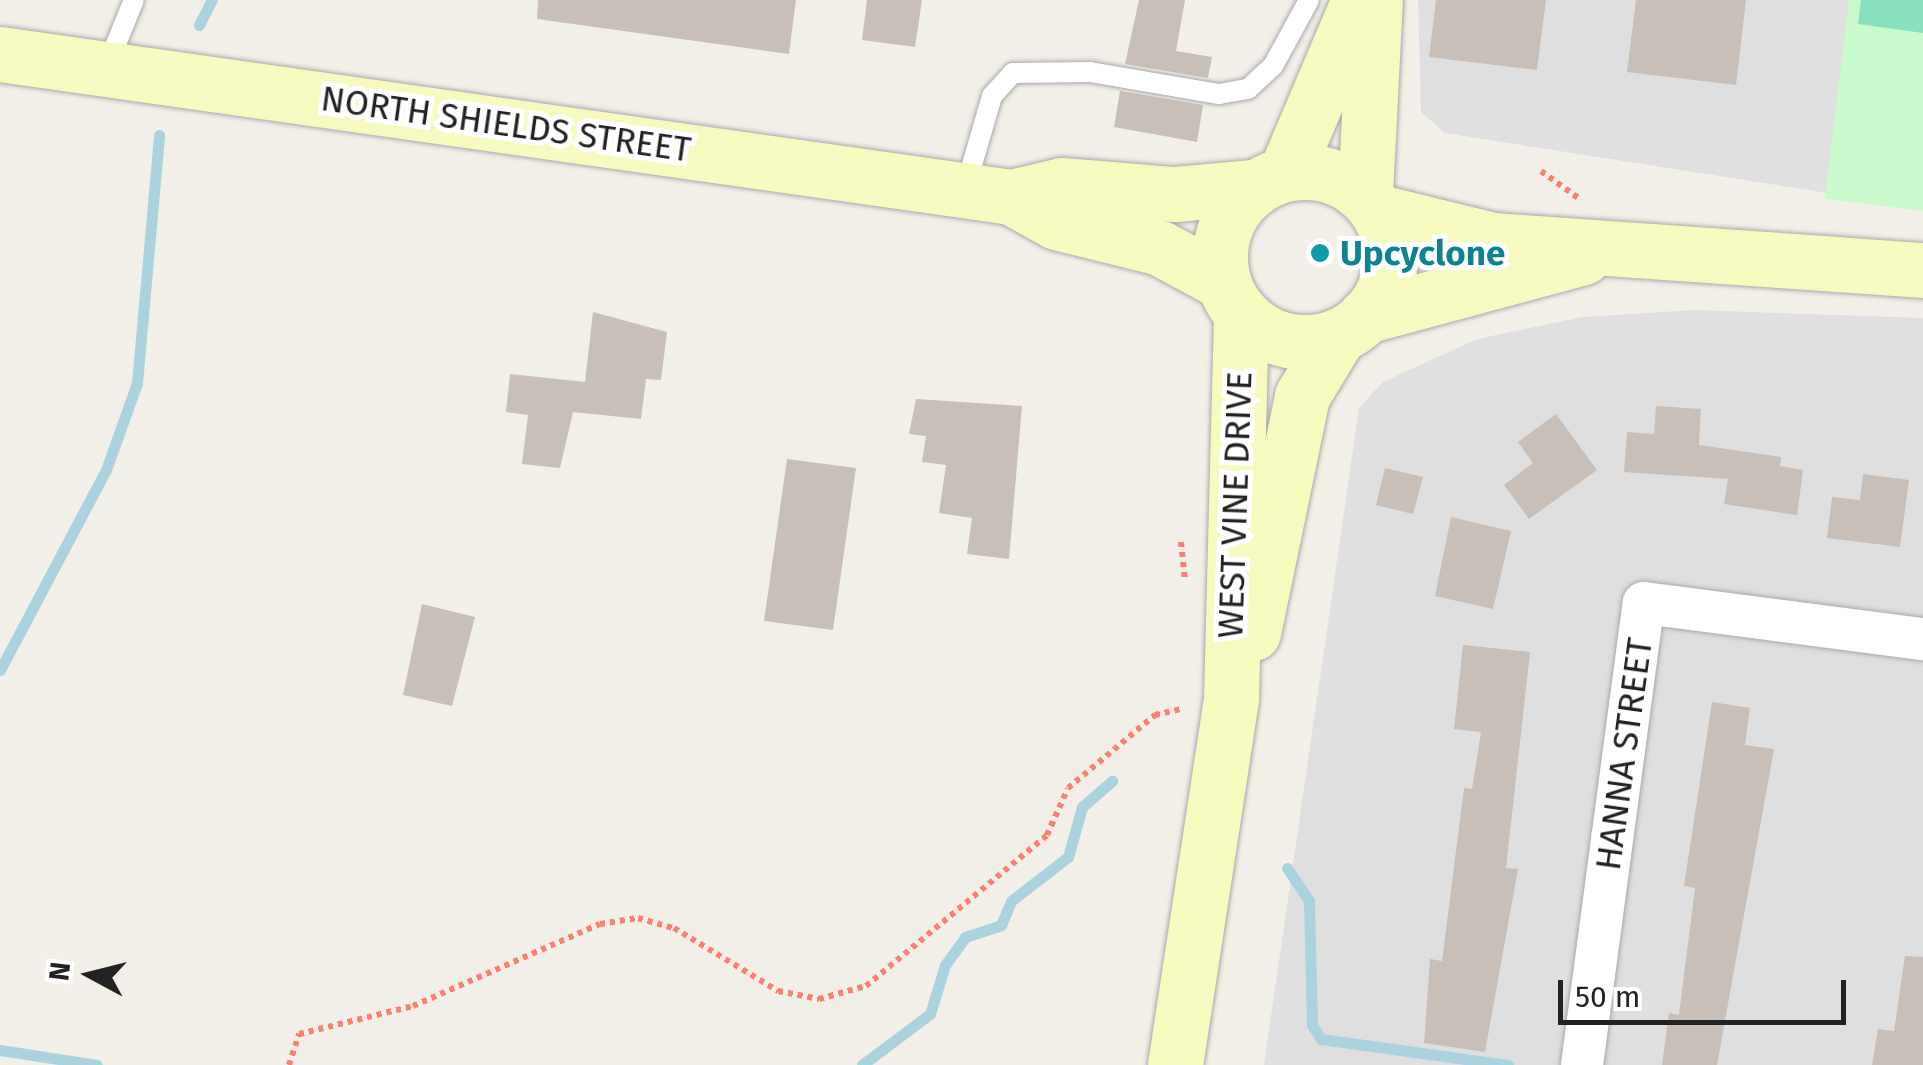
<!DOCTYPE html>
<style>
body{margin:0}
#map{position:relative;width:1923px;height:1065px;overflow:hidden;background:#f2efe9;font-family:"Fira Sans",sans-serif}
div>[style]{position:absolute}
[style*='--x']{left:calc(var(--x)*1px);top:calc(var(--y)*1px);width:calc(var(--w)*1px);rotate:calc(var(--a)*1deg)}
.residential>*{inset:0;background:#e0dfdf}
.park>*{inset:0;background:#c8facc}
.pitch>*{inset:0;background:#88e0be}
.stream>*{height:11px;margin:-5.5px;padding:0 5.5px;transform-origin:5.5px;border-radius:5.5px;background:#aad3df}
.building>*{inset:0;background:#c7bfb8}
.path>*{height:6px;margin-top:-3px;transform-origin:0;background:repeating-linear-gradient(90deg,#fa8072 0 5px,transparent 0 10px)}
.roads{filter:drop-shadow(0 0 2px #a9a9a9) drop-shadow(0 0 2px #a9a9a9)}
.lane>*{height:20px;margin:-10px;padding:0 10px;transform-origin:10px;border-radius:10px;background:#fff}
.street>*{height:42px;margin:-21px;padding:0 21px;transform-origin:21px;border-radius:21px;background:#fff}
.secondary>*{height:55px;margin:-27.5px;padding:0 27.5px;transform-origin:27.5px;border-radius:27.5px;background:#f7fabf}
.secondary>.ring{margin:-27.5px;padding:0;box-sizing:content-box;background:none;border:55px solid #f7fabf;border-radius:50%}
.dots>*{width:28px;height:28px;translate:-50% -50%;box-sizing:border-box;border:5px solid #fff;border-radius:50%}
span{translate:-50% -50%;white-space:nowrap;text-align:center;line-height:1.15;-webkit-text-stroke:10px #fff;paint-order:stroke}
.street-label{font-size:35px;color:#222}
.culture-label{font-size:35px;color:#0d838f;font-weight:700}
.left{translate:0 -50%;text-align:left}
.north{position:absolute;left:40px;top:925px;width:100px;height:100px;-webkit-text-stroke:8px #fff;paint-order:stroke;rotate:277deg;font-size:28px;font-weight:700;line-height:40px;text-align:center;color:#222}
.north::after{content:'';display:block;margin:auto;width:35px;height:45px;background:#222;clip-path:polygon(50% 0,100% 100%,50% 72%,0 100%)}
.scale{position:absolute;left:1558px;top:980px;width:288px;height:45px;box-sizing:border-box;border:5px solid #222;border-top:0;padding-left:12px;font-size:30px;line-height:35px;white-space:nowrap;color:#222;-webkit-text-stroke:8px #fff;paint-order:stroke}
</style>
<div id="map">
<div class="residential">
<div style="clip-path:polygon(1418px 0,1923px 0,1923px 208px,1445px 133px,1421px 112px)"></div>
<div style="clip-path:polygon(1694px 310px,1923px 318px,1923px 1065px,1264px 1065px,1359px 408px,1383px 382px,1477px 339px,1582px 317px)"></div>
</div>
<div class="park">
<div style="clip-path:polygon(1849px 0,1923px 0,1923px 211px,1825px 199px)"></div>
</div>
<div class="pitch">
<div style="clip-path:polygon(1861px 0,1923px 0,1923px 33px,1858px 24px)"></div>
</div>
<div class="stream">
<div style="--x:199;--y:25;--w:28;--a:-63"></div>
<div style="--x:0;--y:670;--w:226;--a:-62.1"></div>
<div style="--x:106;--y:470;--w:92;--a:-70.4"></div>
<div style="--x:137;--y:383;--w:249;--a:-84.9"></div>
<div style="--x:1287;--y:868;--w:40;--a:56"></div>
<div style="--x:1309;--y:901;--w:124;--a:88.6"></div>
<div style="--x:1312;--y:1025;--w:17;--a:57"></div>
<div style="--x:1321;--y:1039;--w:189;--a:7.9"></div>
<div style="--x:0;--y:1050;--w:98;--a:8.8"></div>
<div style="--x:862;--y:1065;--w:85;--a:-36.9"></div>
<div style="--x:930;--y:1014;--w:51;--a:-73"></div>
<div style="--x:945;--y:965;--w:34;--a:-54"></div>
<div style="--x:965;--y:937;--w:38;--a:-18"></div>
<div style="--x:1001;--y:925;--w:26;--a:-67"></div>
<div style="--x:1011;--y:901;--w:72;--a:-37.7"></div>
<div style="--x:1068;--y:857;--w:52;--a:-74.4"></div>
<div style="--x:1082;--y:807;--w:40;--a:-41"></div>
</div>
<div class="building">
<div style="clip-path:polygon(538px 0,796px 0,789px 54px,537px 19px)"></div>
<div style="clip-path:polygon(867px 0,922px 0,915px 47px,862px 40px)"></div>
<div style="clip-path:polygon(1139px 0,1185px 0,1176px 51px,1212px 57px,1208px 78px,1125px 64px)"></div>
<div style="clip-path:polygon(1436px 0,1546px 0,1537px 70px,1429px 57px)"></div>
<div style="clip-path:polygon(1636px 0,1746px 0,1736px 85px,1627px 72px)"></div>
<div style="clip-path:polygon(1120px 91px,1203px 105px,1197px 142px,1114px 127px)"></div>
<div style="clip-path:polygon(593px 312px,667px 332px,661px 380px,646px 379px,641px 419px,573px 412px,560px 468px,522px 464px,528px 415px,506px 412px,510px 374px,585px 382px)"></div>
<div style="clip-path:polygon(916px 399px,1022px 406px,1009px 559px,967px 554px,972px 518px,939px 513px,946px 465px,922px 462px,926px 436px,909px 434px)"></div>
<div style="clip-path:polygon(1656px 406px,1701px 409px,1699px 445px,1781px 457px,1780px 466px,1803px 470px,1797px 515px,1724px 504px,1728px 479px,1624px 472px,1627px 432px,1654px 434px)"></div>
<div style="clip-path:polygon(1556px 414px,1597px 470px,1529px 519px,1504px 485px,1533px 463px,1518px 442px)"></div>
<div style="clip-path:polygon(787px 459px,856px 468px,833px 630px,764px 621px)"></div>
<div style="clip-path:polygon(1385px 468px,1423px 477px,1413px 514px,1376px 505px)"></div>
<div style="clip-path:polygon(1863px 474px,1909px 480px,1900px 547px,1827px 538px,1832px 497px,1860px 500px)"></div>
<div style="clip-path:polygon(1451px 517px,1511px 531px,1493px 609px,1435px 596px)"></div>
<div style="clip-path:polygon(422px 604px,475px 617px,452px 706px,403px 695px)"></div>
<div style="clip-path:polygon(1463px 645px,1530px 652px,1506px 868px,1518px 869px,1485px 1052px,1424px 1043px,1430px 959px,1442px 961px,1464px 788px,1472px 789px,1481px 732px,1454px 729px)"></div>
<div style="clip-path:polygon(1712px 702px,1750px 708px,1745px 745px,1774px 749px,1717px 1065px,1662px 1065px,1669px 1013px,1679px 1015px,1695px 888px,1684px 886px)"></div>
<div style="clip-path:polygon(1905px 956px,1923px 957px,1923px 1065px,1872px 1065px,1878px 1029px,1894px 1031px)"></div>
</div>
<div class="path">
<div style="--x:1541;--y:171;--w:49;--a:35.9"></div>
<div style="--x:1181;--y:542;--w:36;--a:84"></div>
<div style="--x:289;--y:1065;--w:33;--a:-72"></div>
<div style="--x:299;--y:1034;--w:117;--a:-13.8"></div>
<div style="--x:413;--y:1006;--w:204;--a:-23.7"></div>
<div style="--x:600;--y:924;--w:38;--a:-9"></div>
<div style="--x:638;--y:918;--w:37;--a:16"></div>
<div style="--x:674;--y:928;--w:122;--a:31.2"></div>
<div style="--x:778;--y:991;--w:42;--a:11"></div>
<div style="--x:819;--y:999;--w:49;--a:-15.5"></div>
<div style="--x:866;--y:986;--w:236;--a:-39.8"></div>
<div style="--x:1047;--y:835;--w:51;--a:-65.9"></div>
<div style="--x:1068;--y:788;--w:114;--a:-40"></div>
<div style="--x:1155;--y:715;--w:28;--a:-13"></div>
</div>
<div class="roads">
<div class="lane">
<div style="--x:107;--y:66;--w:71;--a:-67.8"></div>
<div style="--x:965;--y:189;--w:97;--a:-73.8"></div>
<div style="--x:992;--y:96;--w:31;--a:-48"></div>
<div style="--x:1013;--y:73;--w:77;--a:-0.7"></div>
<div style="--x:1090;--y:72;--w:131;--a:9.7"></div>
<div style="--x:1219;--y:94;--w:29;--a:-10"></div>
<div style="--x:1248;--y:89;--w:34;--a:-43"></div>
<div style="--x:1273;--y:66;--w:75;--a:-61.4"></div>
</div>
<div class="street">
<div style="--x:1582;--y:1065;--w:466;--a:-82.4"></div>
<div style="--x:1644;--y:603;--w:281;--a:7.4"></div>
</div>
<div class="secondary">
<div style="--x:0;--y:54;--w:1021;--a:8.05"></div>
<div style="--x:1011;--y:197;--w:51;--a:29.1"></div>
<div style="--x:1056;--y:222;--w:107;--a:14"></div>
<div style="--x:1160;--y:248;--w:72;--a:28.4"></div>
<div style="--x:1286;--y:172;--w:187;--a:-67"></div>
<div class="ring" style="left:1220px;top:172px;width:115px;height:115px"></div>
<div style="--x:1365;--y:195;--w:195;--a:-87.1"></div>
<div style="--x:1011;--y:197;--w:52;--a:-13.2"></div>
<div style="--x:1062;--y:185;--w:113;--a:4.6"></div>
<div style="--x:1175;--y:194;--w:79;--a:-5.1"></div>
<div style="--x:1379;--y:212;--w:117;--a:13.8"></div>
<div style="--x:1493;--y:240;--w:431;--a:4"></div>
<div style="--x:1365;--y:316;--w:226;--a:-15.1"></div>
<div style="--x:1253;--y:633;--w:242;--a:-78.3"></div>
<div style="--x:1302;--y:396;--w:71;--a:-58.8"></div>
<div style="--x:1175;--y:1065;--w:371;--a:-81.3"></div>
<div style="--x:1231;--y:698;--w:385;--a:-88.5"></div>
</div>
</div>
<div class="dots">
<div style="left:1320px;top:253px;background:#0f9aa8"></div>
</div>
<div class="street-label">
<span style="left:506px;top:124px;rotate:8deg">NORTH SHIELDS STREET</span>
<span style="left:1235px;top:505px;rotate:-88deg">WEST VINE DRIVE</span>
<span style="left:1624px;top:754px;rotate:-82deg">HANNA STREET</span>
</div>
<div class="culture-label">
<span class="left" style="left:1340px;top:253px">Upcyclone</span>
</div>
<div class="north">N</div>
<div class="scale">50 m</div>
</div>
